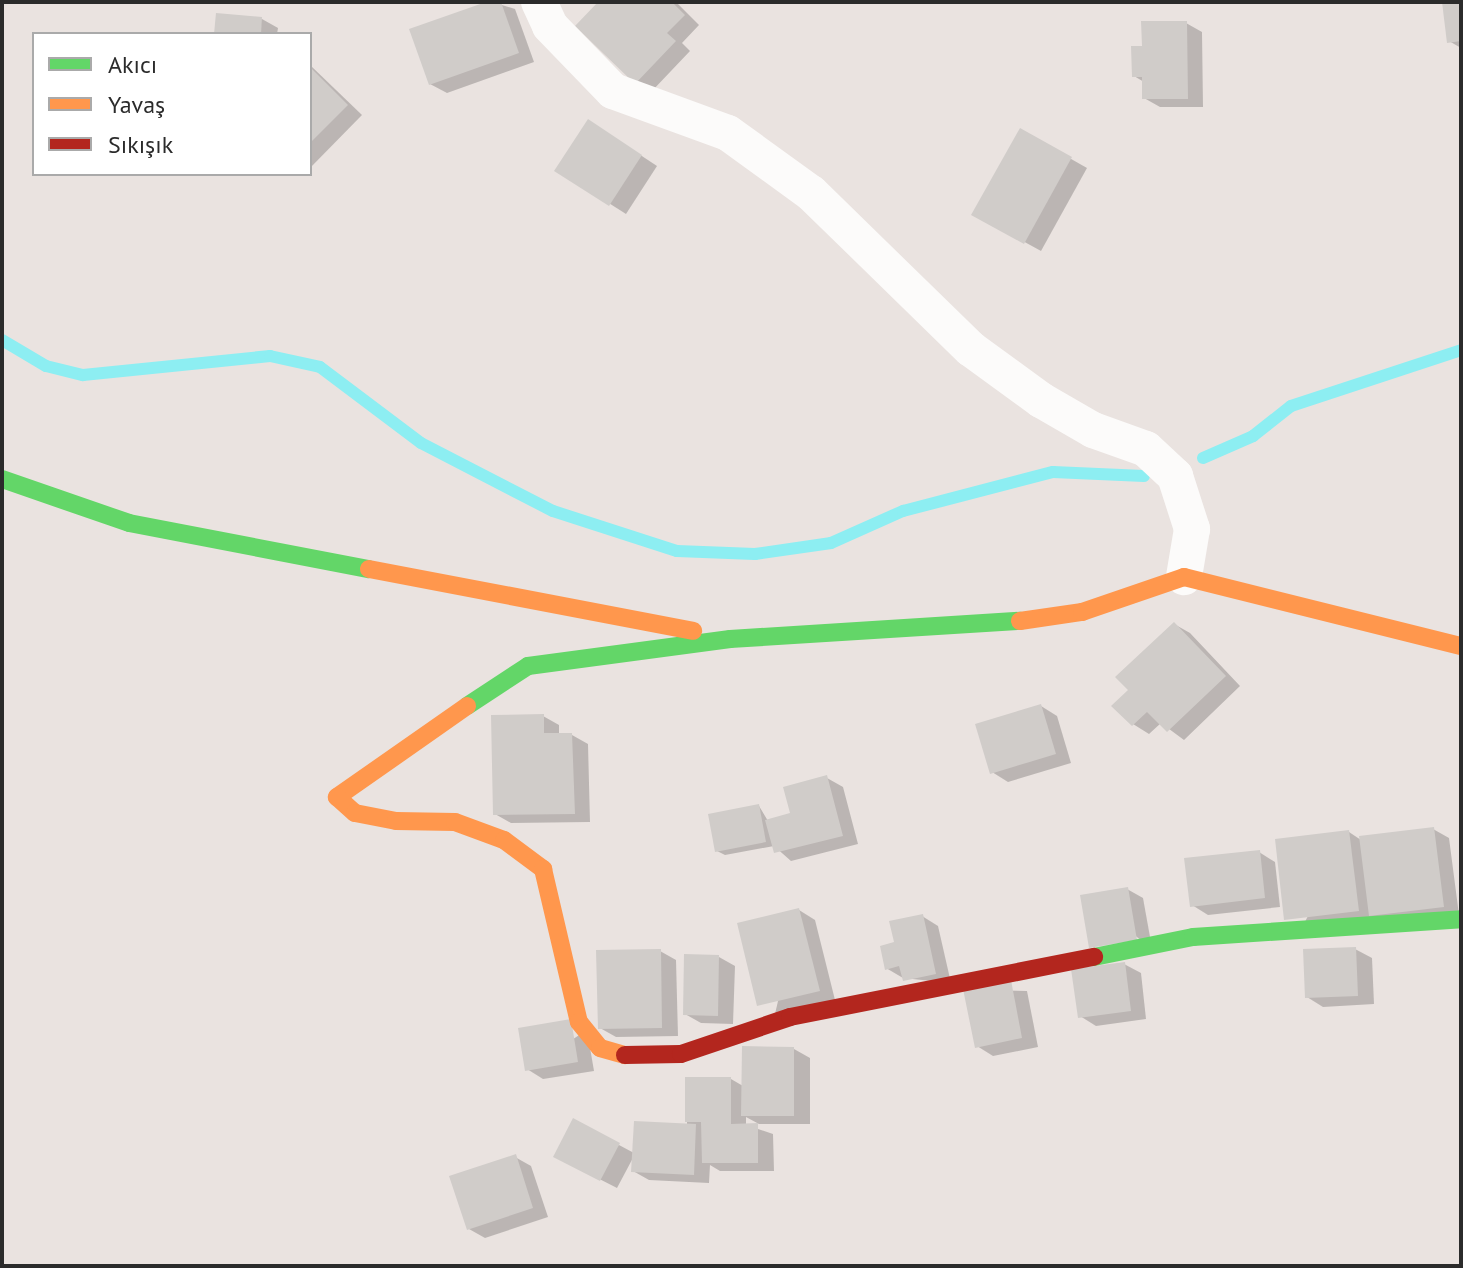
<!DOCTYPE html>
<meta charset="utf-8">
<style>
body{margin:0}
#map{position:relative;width:1463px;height:1268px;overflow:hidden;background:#eae3e0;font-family:"PT Sans",sans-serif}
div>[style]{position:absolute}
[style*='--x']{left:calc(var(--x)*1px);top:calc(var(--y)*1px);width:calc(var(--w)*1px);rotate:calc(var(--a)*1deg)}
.shadow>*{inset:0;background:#0003}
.stream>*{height:12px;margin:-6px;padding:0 6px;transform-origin:6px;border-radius:6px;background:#8deef2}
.building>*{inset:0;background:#d0ccc9}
.street>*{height:36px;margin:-18px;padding:0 18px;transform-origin:18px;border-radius:18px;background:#fcfbfa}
.fast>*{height:18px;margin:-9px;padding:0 9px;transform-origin:9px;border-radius:9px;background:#63d668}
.slow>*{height:18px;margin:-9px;padding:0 9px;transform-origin:9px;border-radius:9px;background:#ff974d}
.jam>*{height:18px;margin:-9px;padding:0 9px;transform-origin:9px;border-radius:9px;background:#b3261e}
span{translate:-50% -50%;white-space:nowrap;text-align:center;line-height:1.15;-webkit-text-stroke:6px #fff;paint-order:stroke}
.frame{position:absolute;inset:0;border:4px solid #2b2b2b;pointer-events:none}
.legend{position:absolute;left:32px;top:32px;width:280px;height:144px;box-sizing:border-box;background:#fff;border:2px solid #aaa;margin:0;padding:10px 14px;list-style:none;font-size:24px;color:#2b2b2b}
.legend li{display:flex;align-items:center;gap:16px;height:40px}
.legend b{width:40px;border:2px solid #aaa}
</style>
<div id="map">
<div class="shadow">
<div style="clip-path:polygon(492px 2px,515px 9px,534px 62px,447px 93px,430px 84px)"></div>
<div style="clip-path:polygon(601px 2px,676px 2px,699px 25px,682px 43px,690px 51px,652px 91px,636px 82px)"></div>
<div style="clip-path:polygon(1444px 2px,1461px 2px,1461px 48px,1449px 41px)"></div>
<div style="clip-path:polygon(262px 19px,278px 28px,277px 34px,216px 34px)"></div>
<div style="clip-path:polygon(1186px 23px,1202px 32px,1203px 107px,1160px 107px,1144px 98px,1144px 82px,1134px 76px,1144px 48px)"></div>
<div style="clip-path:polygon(310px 65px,362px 115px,310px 168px)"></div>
<div style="clip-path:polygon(1020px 130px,1087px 168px,1041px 251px,974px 214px)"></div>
<div style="clip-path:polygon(604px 131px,657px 166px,626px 214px,557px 170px)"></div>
<div style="clip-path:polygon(1174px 624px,1190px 633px,1240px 686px,1184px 740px,1161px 723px,1149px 734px,1133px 724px,1130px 690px)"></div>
<div style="clip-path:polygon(1041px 706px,1057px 716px,1071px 763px,1008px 782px,992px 772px)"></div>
<div style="clip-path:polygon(543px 716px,559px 725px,559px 735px,572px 735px,588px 744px,590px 822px,511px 823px,495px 814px)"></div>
<div style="clip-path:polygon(827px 778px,843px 787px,858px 844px,791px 861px,774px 846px,725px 855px,717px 851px,759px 806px,768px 821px,793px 814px)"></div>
<div style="clip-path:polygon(1433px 829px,1449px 838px,1459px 915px,1302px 928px,1349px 832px,1361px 840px)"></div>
<div style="clip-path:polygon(1259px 852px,1275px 862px,1280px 907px,1208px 915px,1192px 905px)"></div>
<div style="clip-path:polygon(1127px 889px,1143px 898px,1152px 948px,1082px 897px)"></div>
<div style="clip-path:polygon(799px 910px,815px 920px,835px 1000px,775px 1014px)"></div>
<div style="clip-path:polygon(922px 916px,938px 926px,951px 983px,903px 978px,886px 968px,896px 944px)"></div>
<div style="clip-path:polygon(1355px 949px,1372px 958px,1374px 1004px,1323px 1007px,1307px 997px)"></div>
<div style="clip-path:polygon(660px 951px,676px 960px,678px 1036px,616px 1037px,600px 1028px)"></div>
<div style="clip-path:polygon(719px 957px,735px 966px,733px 1024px,701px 1023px,685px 1014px)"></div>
<div style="clip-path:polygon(1124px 964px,1141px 973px,1146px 1019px,1096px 1026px,1080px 1016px)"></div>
<div style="clip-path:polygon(965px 990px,1027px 991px,1038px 1047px,993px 1056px,977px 1046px)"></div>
<div style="clip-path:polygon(587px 1030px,594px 1071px,543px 1079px,527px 1069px)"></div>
<div style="clip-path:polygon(794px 1049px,810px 1058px,810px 1124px,759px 1124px,746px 1117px,746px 1125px,773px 1134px,774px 1171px,720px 1171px,710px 1165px,709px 1183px,649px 1180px,633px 1171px,634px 1156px,617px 1188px,572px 1165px,619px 1145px,634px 1153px,687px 1125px,687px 1079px,731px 1079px,743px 1086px)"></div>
<div style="clip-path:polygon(515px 1157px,531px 1166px,548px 1217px,485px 1238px,469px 1229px)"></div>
</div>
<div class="stream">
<div style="--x:2;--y:340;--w:51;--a:30.6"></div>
<div style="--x:46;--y:366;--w:38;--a:14"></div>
<div style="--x:83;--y:375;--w:188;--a:-5.8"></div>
<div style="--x:270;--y:356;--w:51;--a:12.4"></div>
<div style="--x:320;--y:367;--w:126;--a:37"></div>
<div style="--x:421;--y:443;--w:148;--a:27.3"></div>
<div style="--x:553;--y:511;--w:130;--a:17.9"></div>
<div style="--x:677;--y:551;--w:78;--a:2.2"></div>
<div style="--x:755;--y:554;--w:77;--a:-8.2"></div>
<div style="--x:831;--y:543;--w:79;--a:-24"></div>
<div style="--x:903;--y:511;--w:155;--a:-14.6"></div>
<div style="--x:1053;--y:472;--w:91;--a:2.5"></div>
<div style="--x:1203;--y:458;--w:55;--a:-23.7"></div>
<div style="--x:1253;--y:436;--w:48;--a:-38.3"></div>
<div style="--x:1291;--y:406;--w:179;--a:-18.2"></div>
</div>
<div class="building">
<div style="clip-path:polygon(486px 2px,501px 2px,519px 53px,429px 85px,409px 29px)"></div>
<div style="clip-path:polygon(598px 2px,672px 2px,685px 15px,667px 33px,676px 41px,635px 84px,575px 26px)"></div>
<div style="clip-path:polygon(1442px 2px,1461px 2px,1461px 41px,1447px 43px)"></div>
<div style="clip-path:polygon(216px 13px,262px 17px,261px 34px,214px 34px)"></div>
<div style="clip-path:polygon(1141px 21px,1187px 21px,1188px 99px,1142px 99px,1142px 77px,1132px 77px,1131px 46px,1142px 46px)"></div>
<div style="clip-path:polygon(310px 67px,348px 105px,310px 143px)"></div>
<div style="clip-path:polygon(588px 119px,642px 155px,609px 206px,554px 171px)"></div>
<div style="clip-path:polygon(1020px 128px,1072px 157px,1024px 244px,971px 215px)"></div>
<div style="clip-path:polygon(1174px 622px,1226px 676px,1167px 732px,1147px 712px,1132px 726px,1111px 706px,1128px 690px,1115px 677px)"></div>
<div style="clip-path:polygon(1041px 704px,1056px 754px,990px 774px,975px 724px)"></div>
<div style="clip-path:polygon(544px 714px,544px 733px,572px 733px,575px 814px,493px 815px,491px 715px)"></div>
<div style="clip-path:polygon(827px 775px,843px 836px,774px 853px,765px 820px,790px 813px,783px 787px)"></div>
<div style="clip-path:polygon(759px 804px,766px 842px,715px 852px,708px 814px)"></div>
<div style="clip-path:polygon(1434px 827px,1444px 907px,1369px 916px,1359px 836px)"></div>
<div style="clip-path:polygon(1349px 830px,1359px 911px,1284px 920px,1275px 839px)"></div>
<div style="clip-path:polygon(1260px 850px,1265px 898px,1190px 907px,1184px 858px)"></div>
<div style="clip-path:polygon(1128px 887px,1137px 940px,1089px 948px,1080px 895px)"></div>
<div style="clip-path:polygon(799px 908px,820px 991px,757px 1006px,737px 923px)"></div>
<div style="clip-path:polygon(923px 914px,936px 974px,903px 981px,899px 966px,885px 970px,880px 946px,894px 942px,889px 921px)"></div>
<div style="clip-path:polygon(1356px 947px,1358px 996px,1305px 998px,1303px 949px)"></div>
<div style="clip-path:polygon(661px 949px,662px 1028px,598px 1029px,596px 950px)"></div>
<div style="clip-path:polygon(684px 954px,719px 955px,718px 1016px,683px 1015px)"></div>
<div style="clip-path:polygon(1125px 962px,1131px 1011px,1078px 1018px,1071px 969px)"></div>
<div style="clip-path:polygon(1011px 980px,1022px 1038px,975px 1048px,963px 989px)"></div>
<div style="clip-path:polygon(571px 1019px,578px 1062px,525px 1071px,518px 1028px)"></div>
<div style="clip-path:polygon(742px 1046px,794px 1047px,794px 1116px,741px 1116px)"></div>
<div style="clip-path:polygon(685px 1077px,731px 1077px,731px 1124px,758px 1123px,758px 1163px,702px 1163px,701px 1122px,685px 1122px)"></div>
<div style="clip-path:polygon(573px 1118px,620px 1143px,600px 1181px,553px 1157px)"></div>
<div style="clip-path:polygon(634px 1121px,696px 1124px,694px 1175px,631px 1172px)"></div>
<div style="clip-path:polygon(516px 1154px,533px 1208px,467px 1230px,449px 1176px)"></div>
</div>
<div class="street">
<div style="--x:539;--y:2;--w:26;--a:65"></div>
<div style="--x:550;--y:26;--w:91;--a:45.9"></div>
<div style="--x:613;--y:91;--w:122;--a:20.1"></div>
<div style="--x:728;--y:133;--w:102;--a:35.9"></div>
<div style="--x:811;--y:193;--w:223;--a:44.3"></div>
<div style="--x:971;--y:349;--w:87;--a:36.1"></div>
<div style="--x:1041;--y:400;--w:60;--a:30"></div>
<div style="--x:1093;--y:430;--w:56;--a:19.7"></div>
<div style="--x:1146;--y:449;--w:40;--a:43"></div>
<div style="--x:1175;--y:476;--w:56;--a:72.2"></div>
<div style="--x:1192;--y:529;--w:49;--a:99.5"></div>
</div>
<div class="fast">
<div style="--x:2;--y:479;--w:134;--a:19.1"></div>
<div style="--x:129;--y:523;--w:244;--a:10.9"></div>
<div style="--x:467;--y:706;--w:73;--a:-33.3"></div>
<div style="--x:528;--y:666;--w:204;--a:-7.6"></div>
<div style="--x:730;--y:639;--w:291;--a:-3.6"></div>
<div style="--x:1094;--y:957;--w:101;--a:-11.4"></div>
<div style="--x:1193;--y:937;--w:269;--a:-3.8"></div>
</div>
<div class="slow">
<div style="--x:369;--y:569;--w:330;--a:10.8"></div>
<div style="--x:1020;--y:621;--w:63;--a:-8.3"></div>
<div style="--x:1082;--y:612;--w:108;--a:-18.9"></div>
<div style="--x:1184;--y:577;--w:285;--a:14"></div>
<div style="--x:467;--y:706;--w:159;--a:145"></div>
<div style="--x:337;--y:797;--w:24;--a:42"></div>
<div style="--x:355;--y:813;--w:42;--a:11"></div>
<div style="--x:396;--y:821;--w:59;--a:1"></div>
<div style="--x:455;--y:822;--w:52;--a:20.2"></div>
<div style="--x:504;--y:840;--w:49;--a:36.6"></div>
<div style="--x:543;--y:869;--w:157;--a:76.8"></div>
<div style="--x:579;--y:1022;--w:33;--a:51"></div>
<div style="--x:600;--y:1048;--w:26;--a:16"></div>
</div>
<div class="jam">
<div style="--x:625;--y:1055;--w:56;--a:-1"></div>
<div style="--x:681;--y:1054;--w:115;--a:-18.7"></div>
<div style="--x:790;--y:1017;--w:310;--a:-11.2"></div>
</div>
<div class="frame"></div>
<ul class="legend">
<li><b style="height:10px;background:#63d668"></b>Akıcı</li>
<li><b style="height:10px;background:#ff974d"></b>Yavaş</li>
<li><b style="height:10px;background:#b3261e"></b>Sıkışık</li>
</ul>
</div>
